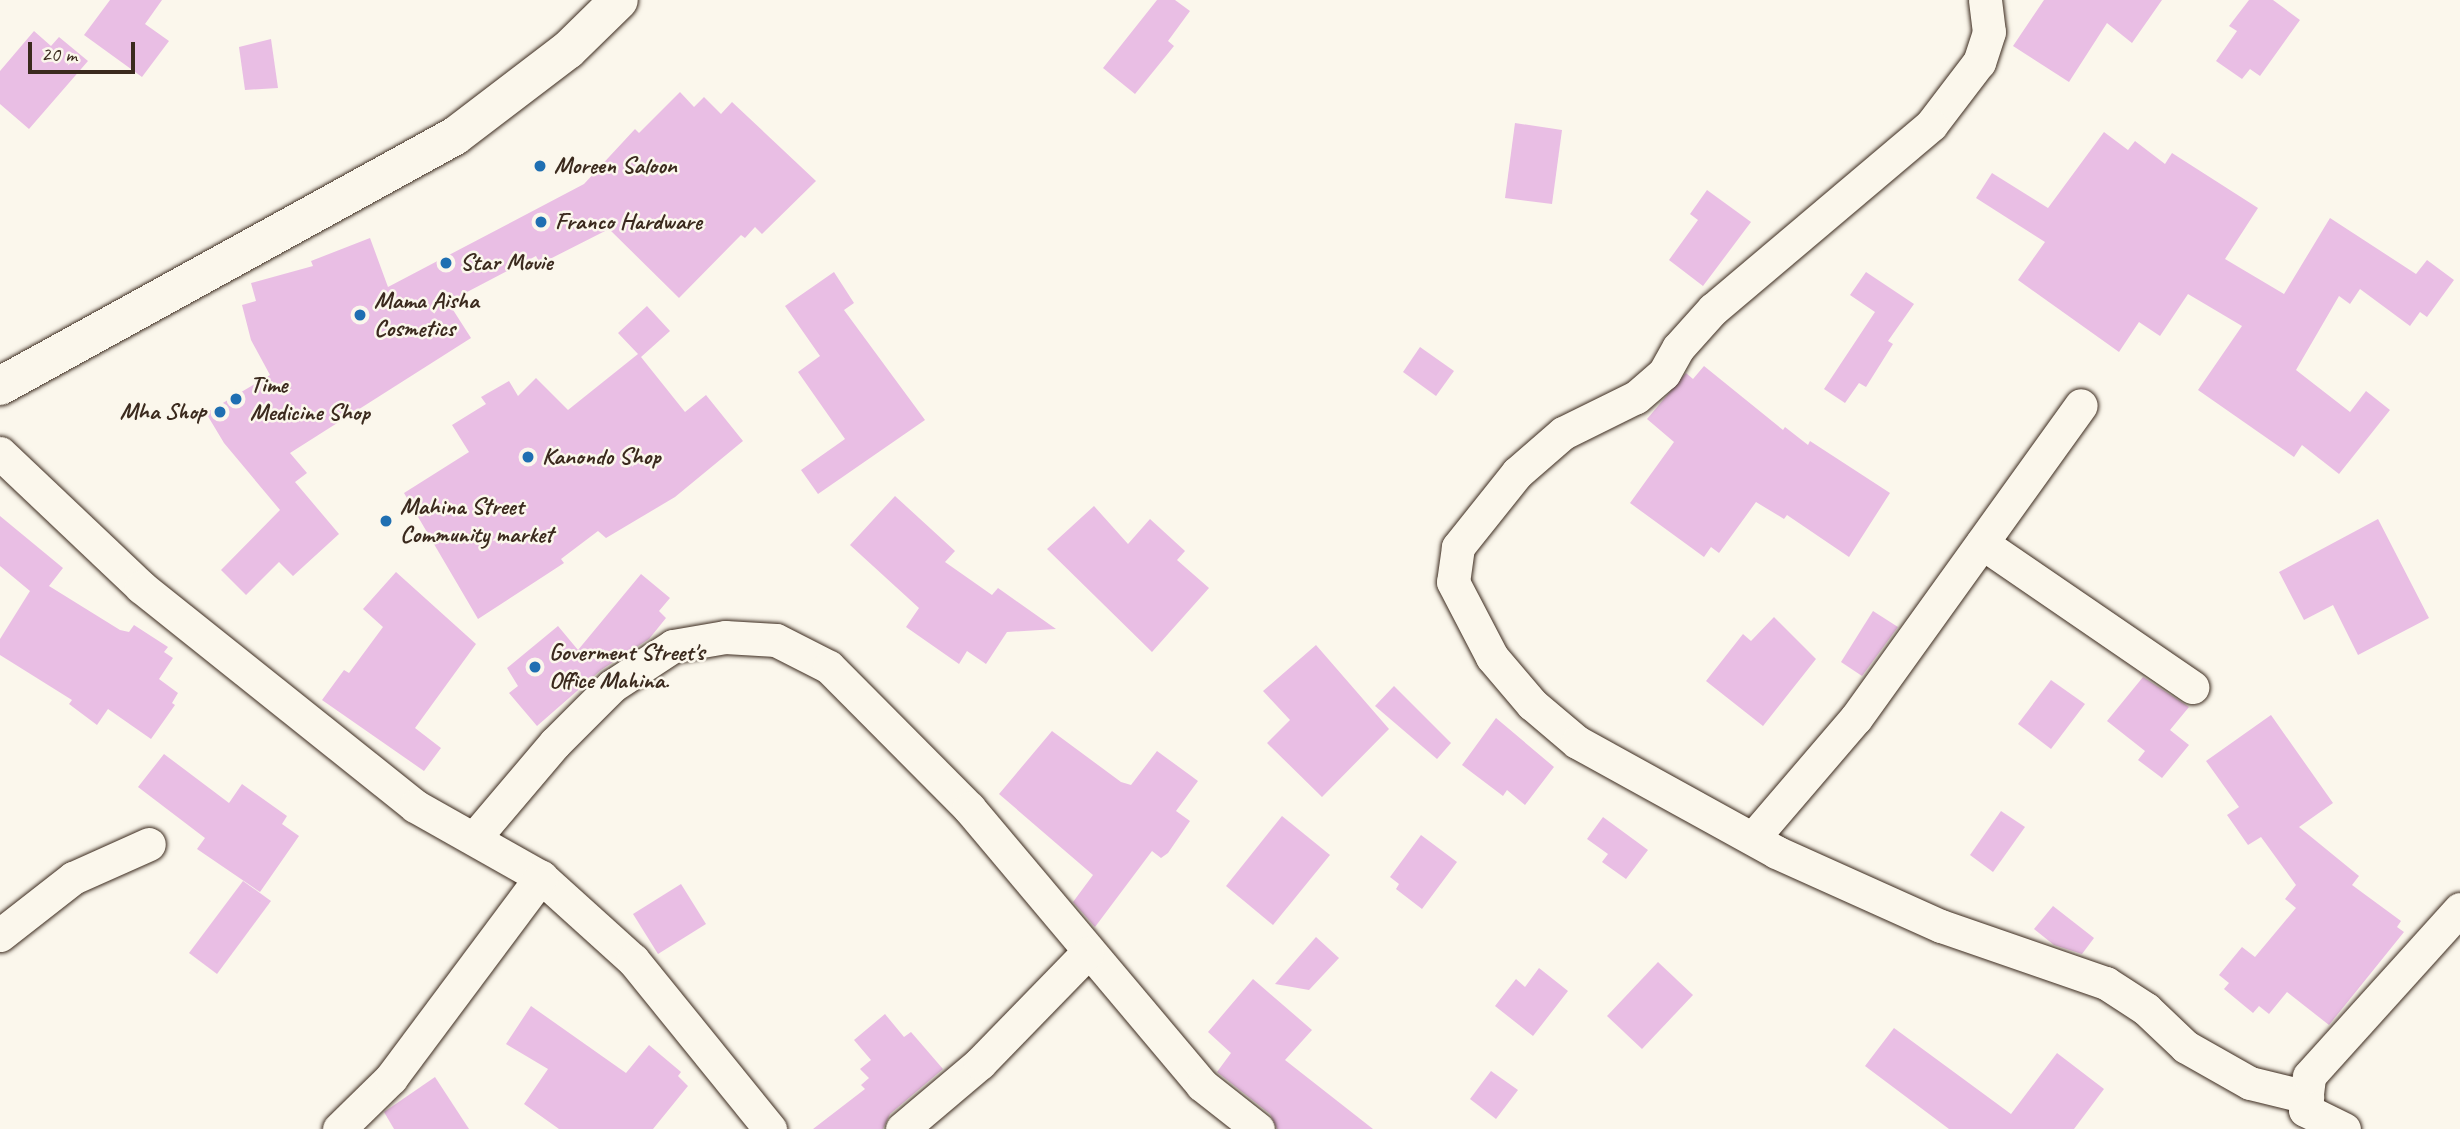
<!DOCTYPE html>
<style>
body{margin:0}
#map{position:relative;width:2460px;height:1129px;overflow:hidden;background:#fbf7ec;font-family:Caveat,sans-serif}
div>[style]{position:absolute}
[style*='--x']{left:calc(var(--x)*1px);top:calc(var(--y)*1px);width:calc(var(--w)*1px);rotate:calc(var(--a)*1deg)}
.building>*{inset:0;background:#e9bee4}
.roads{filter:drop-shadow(0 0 2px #3b2a1e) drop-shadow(0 0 2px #3b2a1e)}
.minor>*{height:33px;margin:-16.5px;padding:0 16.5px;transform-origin:16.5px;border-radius:16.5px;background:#fbf7ec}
.tertiary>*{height:38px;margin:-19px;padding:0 19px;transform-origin:19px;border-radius:19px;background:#fbf7ec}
.dots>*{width:19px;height:19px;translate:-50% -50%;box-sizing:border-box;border:4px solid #fbf7ec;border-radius:50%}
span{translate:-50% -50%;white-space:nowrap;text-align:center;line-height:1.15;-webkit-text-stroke:5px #fbf7ec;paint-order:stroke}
.poi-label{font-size:24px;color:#3b2a1e;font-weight:700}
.left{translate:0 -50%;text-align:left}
.right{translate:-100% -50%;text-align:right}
.scale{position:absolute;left:28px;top:42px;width:107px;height:32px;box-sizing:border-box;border:4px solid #3b2a1e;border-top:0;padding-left:9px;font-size:21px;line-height:24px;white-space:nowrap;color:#3b2a1e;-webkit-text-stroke:5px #fbf7ec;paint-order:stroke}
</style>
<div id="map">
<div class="building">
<div style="clip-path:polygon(110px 0,162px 0,145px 24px,169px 41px,142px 77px,84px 35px)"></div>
<div style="clip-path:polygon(1157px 0,1175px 0,1190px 11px,1168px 41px,1174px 46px,1135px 94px,1103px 68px)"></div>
<div style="clip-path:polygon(2044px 0,2162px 0,2132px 43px,2107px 23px,2069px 82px,2013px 46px)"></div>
<div style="clip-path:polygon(2249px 0,2273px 0,2300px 20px,2260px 76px,2250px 69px,2242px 79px,2216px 61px,2237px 31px,2229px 26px)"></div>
<div style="clip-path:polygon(34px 31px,51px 46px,59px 37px,88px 61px,29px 129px,0 104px,0 71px)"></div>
<div style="clip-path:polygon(271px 39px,278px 88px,245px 90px,239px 47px)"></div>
<div style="clip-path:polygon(680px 92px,694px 107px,704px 97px,721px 114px,732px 102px,816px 181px,762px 234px,755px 227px,745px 238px,741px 235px,679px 298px,609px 229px,540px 264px,536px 256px,448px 302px,471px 338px,290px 453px,307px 473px,295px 482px,339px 534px,293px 576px,279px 562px,246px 595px,221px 570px,280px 510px,224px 443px,206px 413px,270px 375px,251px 340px,242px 305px,256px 301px,251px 283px,313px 266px,311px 261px,370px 238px,388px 287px,584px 184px,635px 129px,639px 133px)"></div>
<div style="clip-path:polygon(1515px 123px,1562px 130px,1552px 204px,1505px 198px)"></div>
<div style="clip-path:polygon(2104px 132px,2128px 150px,2135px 141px,2165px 164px,2172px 153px,2258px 208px,2225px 259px,2284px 294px,2330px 218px,2416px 274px,2427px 260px,2454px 280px,2427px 317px,2420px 312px,2410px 326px,2360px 289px,2350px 304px,2339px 296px,2296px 370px,2350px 412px,2366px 391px,2390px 410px,2339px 474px,2302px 445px,2294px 457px,2198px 390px,2242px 326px,2188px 294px,2160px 336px,2139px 322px,2119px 352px,2018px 280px,2045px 242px,1976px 198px,1992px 173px,2048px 208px)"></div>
<div style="clip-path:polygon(1707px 190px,1751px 222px,1703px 286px,1669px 260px,1698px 220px,1690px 214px)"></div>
<div style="clip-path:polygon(834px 272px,854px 303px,844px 310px,925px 420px,818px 494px,801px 470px,845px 439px,798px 372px,820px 356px,785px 306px)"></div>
<div style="clip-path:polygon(1866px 272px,1914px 304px,1888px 341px,1893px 344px,1866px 387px,1859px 383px,1845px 403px,1824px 389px,1875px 312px,1850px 295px)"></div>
<div style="clip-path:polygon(647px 306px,670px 331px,641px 357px,685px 412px,706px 395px,743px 441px,675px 497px,606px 538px,598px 531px,561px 559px,564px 563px,478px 619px,404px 493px,469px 452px,452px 425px,486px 404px,481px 397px,509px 381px,518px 396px,536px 378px,568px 410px,638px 354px,618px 333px)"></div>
<div style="clip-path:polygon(1420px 347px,1454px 371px,1436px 396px,1403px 372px)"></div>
<div style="clip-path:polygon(1704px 366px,1783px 430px,1785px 427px,1808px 445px,1810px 441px,1890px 493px,1849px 557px,1787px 515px,1784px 519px,1756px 502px,1719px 553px,1711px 547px,1704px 557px,1630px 503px,1674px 442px,1647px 419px,1686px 373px,1693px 379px)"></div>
<div style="clip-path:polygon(895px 496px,955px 551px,945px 562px,992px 595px,998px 588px,1056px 629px,1007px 632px,986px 664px,967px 651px,959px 664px,906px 627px,919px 608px,850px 545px)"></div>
<div style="clip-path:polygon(1094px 506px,1128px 544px,1150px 519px,1185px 551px,1177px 560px,1209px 588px,1152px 652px,1047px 549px)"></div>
<div style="clip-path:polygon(0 516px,63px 568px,49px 586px,120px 630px,129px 632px,134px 625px,168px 647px,164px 652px,173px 658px,159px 679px,178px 693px,172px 703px,175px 705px,151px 739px,108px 709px,97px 725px,69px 704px,72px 700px,0 655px,0 639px,30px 591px,0 566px)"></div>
<div style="clip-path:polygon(2378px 519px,2429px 618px,2358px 655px,2333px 605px,2304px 620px,2279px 572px)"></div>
<div style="clip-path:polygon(396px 572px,476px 644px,415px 728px,441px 748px,424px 771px,322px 700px,344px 670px,349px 673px,383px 627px,363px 609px)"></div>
<div style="clip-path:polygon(641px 574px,670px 598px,659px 611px,666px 618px,649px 639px,601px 670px,537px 726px,509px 693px,518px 686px,507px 668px,558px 626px,578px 650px)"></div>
<div style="clip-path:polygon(1873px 611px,1898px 627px,1862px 676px,1841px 662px)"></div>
<div style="clip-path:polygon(1774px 617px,1816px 659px,1763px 726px,1706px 681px,1743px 634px,1751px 641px)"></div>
<div style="clip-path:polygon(1316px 645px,1389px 729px,1322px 797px,1267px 743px,1290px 720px,1263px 691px)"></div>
<div style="clip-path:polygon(2143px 677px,2189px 707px,2170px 730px,2189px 745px,2162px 778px,2138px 760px,2145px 751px,2107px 721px)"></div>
<div style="clip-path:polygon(2051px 680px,2085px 704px,2051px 749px,2018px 724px)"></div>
<div style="clip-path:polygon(1394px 686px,1451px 743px,1437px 759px,1375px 706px)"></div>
<div style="clip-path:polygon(2271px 715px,2333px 803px,2299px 827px,2359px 876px,2352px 885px,2401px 921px,2397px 927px,2404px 932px,2329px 1025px,2287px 992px,2269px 1014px,2259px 1006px,2253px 1013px,2224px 989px,2229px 983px,2219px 975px,2242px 947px,2255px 957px,2296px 908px,2285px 899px,2296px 885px,2261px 837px,2248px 845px,2227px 815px,2239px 807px,2206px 761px)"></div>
<div style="clip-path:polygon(1496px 718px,1554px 767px,1525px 805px,1507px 790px,1503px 796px,1462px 765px)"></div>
<div style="clip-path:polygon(1052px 731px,1121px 782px,1131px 785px,1157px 751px,1198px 781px,1176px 811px,1190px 821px,1168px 853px,1161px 858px,1152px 851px,1095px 927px,1073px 902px,1093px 875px,999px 794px)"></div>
<div style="clip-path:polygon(164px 754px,229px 803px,242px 784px,287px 816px,282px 824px,299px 836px,260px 892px,197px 849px,205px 838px,138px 787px)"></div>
<div style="clip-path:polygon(2001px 811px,2025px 827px,1993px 872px,1970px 855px)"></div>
<div style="clip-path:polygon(1282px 816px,1330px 855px,1273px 925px,1226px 886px)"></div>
<div style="clip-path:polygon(1603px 817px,1648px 850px,1626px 879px,1602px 862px,1608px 854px,1587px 839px)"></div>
<div style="clip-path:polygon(1421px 835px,1457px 862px,1422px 909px,1396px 889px,1399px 884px,1390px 877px)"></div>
<div style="clip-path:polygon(243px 881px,271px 901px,217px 974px,189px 953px)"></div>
<div style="clip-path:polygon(681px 884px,706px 924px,658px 954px,633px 914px)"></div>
<div style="clip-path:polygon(2053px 906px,2094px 938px,2082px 954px,2054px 945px,2034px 929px)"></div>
<div style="clip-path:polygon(1316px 937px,1339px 958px,1309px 990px,1275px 984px)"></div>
<div style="clip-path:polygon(1658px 962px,1693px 995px,1642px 1049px,1607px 1016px)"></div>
<div style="clip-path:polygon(1539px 968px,1568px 991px,1533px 1036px,1495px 1006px,1516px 979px,1525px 987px)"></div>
<div style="clip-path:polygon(1253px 979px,1312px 1030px,1285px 1060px,1373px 1129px,1277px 1129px,1270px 1114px,1217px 1072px,1231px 1053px,1208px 1032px)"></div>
<div style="clip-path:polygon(531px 1006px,626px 1073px,649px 1045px,681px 1072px,678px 1076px,688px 1086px,653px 1129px,559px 1129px,524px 1104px,548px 1069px,506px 1044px)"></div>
<div style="clip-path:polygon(885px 1014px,904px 1037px,911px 1032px,943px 1069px,890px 1114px,883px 1129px,813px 1129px,865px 1089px,861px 1085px,869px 1078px,860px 1069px,871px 1060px,854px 1040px)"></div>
<div style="clip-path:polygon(1894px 1028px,2011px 1114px,2057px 1053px,2104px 1089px,2074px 1129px,1949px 1129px,1865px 1066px)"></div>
<div style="clip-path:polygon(1491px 1071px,1518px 1090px,1496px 1119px,1470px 1099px)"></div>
<div style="clip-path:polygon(435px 1077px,469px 1129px,394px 1129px,384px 1112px)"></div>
</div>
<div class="roads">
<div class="minor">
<div style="--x:1985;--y:0;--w:32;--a:83"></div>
<div style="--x:1989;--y:32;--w:32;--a:108"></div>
<div style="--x:1979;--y:62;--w:79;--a:127.3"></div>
<div style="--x:1931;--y:125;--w:285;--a:139.8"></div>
<div style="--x:1713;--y:309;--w:52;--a:131.9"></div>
<div style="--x:1678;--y:348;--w:29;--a:119"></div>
<div style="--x:1664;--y:373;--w:37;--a:139"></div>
<div style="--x:1636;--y:397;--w:81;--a:153.7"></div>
<div style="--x:1563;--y:433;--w:61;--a:139"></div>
<div style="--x:1517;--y:473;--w:95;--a:128.6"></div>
<div style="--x:1458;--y:547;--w:35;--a:98"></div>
<div style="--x:1453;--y:582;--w:85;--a:62.5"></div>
<div style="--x:1492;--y:657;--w:62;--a:49.6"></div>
<div style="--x:1532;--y:704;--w:59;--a:40.2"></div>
<div style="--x:1577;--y:742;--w:227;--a:28.9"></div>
<div style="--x:1776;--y:852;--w:181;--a:24.2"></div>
<div style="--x:1941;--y:926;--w:175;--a:19.1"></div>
<div style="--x:2106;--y:983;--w:48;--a:33"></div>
<div style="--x:2146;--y:1009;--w:55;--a:43.5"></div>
<div style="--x:2186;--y:1047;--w:73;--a:29.4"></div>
<div style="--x:2250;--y:1083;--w:59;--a:13.8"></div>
<div style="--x:0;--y:453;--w:195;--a:43.5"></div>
<div style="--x:141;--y:587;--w:351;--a:38.6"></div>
<div style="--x:415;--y:806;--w:145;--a:29.4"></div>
<div style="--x:541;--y:877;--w:124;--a:42.1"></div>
<div style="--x:633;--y:960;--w:218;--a:51"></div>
<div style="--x:1982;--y:543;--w:255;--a:34.4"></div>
<div style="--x:476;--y:836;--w:122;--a:-49.7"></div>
<div style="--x:555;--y:743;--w:81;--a:-45"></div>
<div style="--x:612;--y:686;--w:73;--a:-33.3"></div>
<div style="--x:673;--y:646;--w:53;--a:-9.8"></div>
<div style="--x:725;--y:637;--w:51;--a:3.4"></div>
<div style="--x:776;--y:640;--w:59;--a:27"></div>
<div style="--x:829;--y:667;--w:199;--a:45.2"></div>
<div style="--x:969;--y:808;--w:362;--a:49.9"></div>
<div style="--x:1202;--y:1085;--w:71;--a:38.2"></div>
<div style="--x:1753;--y:838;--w:158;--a:-49.4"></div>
<div style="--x:1856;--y:718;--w:385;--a:-54.3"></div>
<div style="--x:0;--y:935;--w:93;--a:-38"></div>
<div style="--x:73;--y:878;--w:83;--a:-24.1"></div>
<div style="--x:339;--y:1129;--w:73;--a:-44.4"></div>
<div style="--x:391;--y:1078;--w:251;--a:-53.3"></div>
<div style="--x:902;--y:1129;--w:102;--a:-40.2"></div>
<div style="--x:980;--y:1063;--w:153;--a:-45.8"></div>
<div style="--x:2344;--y:1129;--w:43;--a:-154"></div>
<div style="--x:2305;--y:1110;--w:34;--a:-83"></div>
<div style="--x:2309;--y:1076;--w:225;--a:-47.9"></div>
</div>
<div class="tertiary">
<div style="--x:0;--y:386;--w:519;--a:-28.79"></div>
<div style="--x:455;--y:136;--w:142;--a:-37.3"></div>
<div style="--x:568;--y:50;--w:71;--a:-44.4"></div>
</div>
</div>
<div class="dots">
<div style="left:540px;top:166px;background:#1f6fb2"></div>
<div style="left:541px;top:222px;background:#1f6fb2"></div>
<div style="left:446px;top:263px;background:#1f6fb2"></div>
<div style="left:360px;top:315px;background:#1f6fb2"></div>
<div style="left:236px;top:399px;background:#1f6fb2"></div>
<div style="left:220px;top:412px;background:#1f6fb2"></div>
<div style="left:528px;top:457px;background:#1f6fb2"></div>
<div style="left:386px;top:521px;background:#1f6fb2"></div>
<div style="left:535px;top:667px;background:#1f6fb2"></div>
</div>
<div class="poi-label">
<span class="left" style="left:554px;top:166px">Moreen Saloon</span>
<span class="left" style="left:555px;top:222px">Franco Hardware</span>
<span class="left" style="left:460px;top:263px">Star Movie</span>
<span class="left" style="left:374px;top:315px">Mama Aisha<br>Cosmetics</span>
<span class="left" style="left:250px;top:399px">Time<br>Medicine Shop</span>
<span class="right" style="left:206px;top:412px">Mha Shop</span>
<span class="left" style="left:542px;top:457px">Kanondo Shop</span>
<span class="left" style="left:400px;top:521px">Mahina Street<br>Community market</span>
<span class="left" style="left:549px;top:667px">Goverment Street's<br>Office Mahina.</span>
</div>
<div class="scale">20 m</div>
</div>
